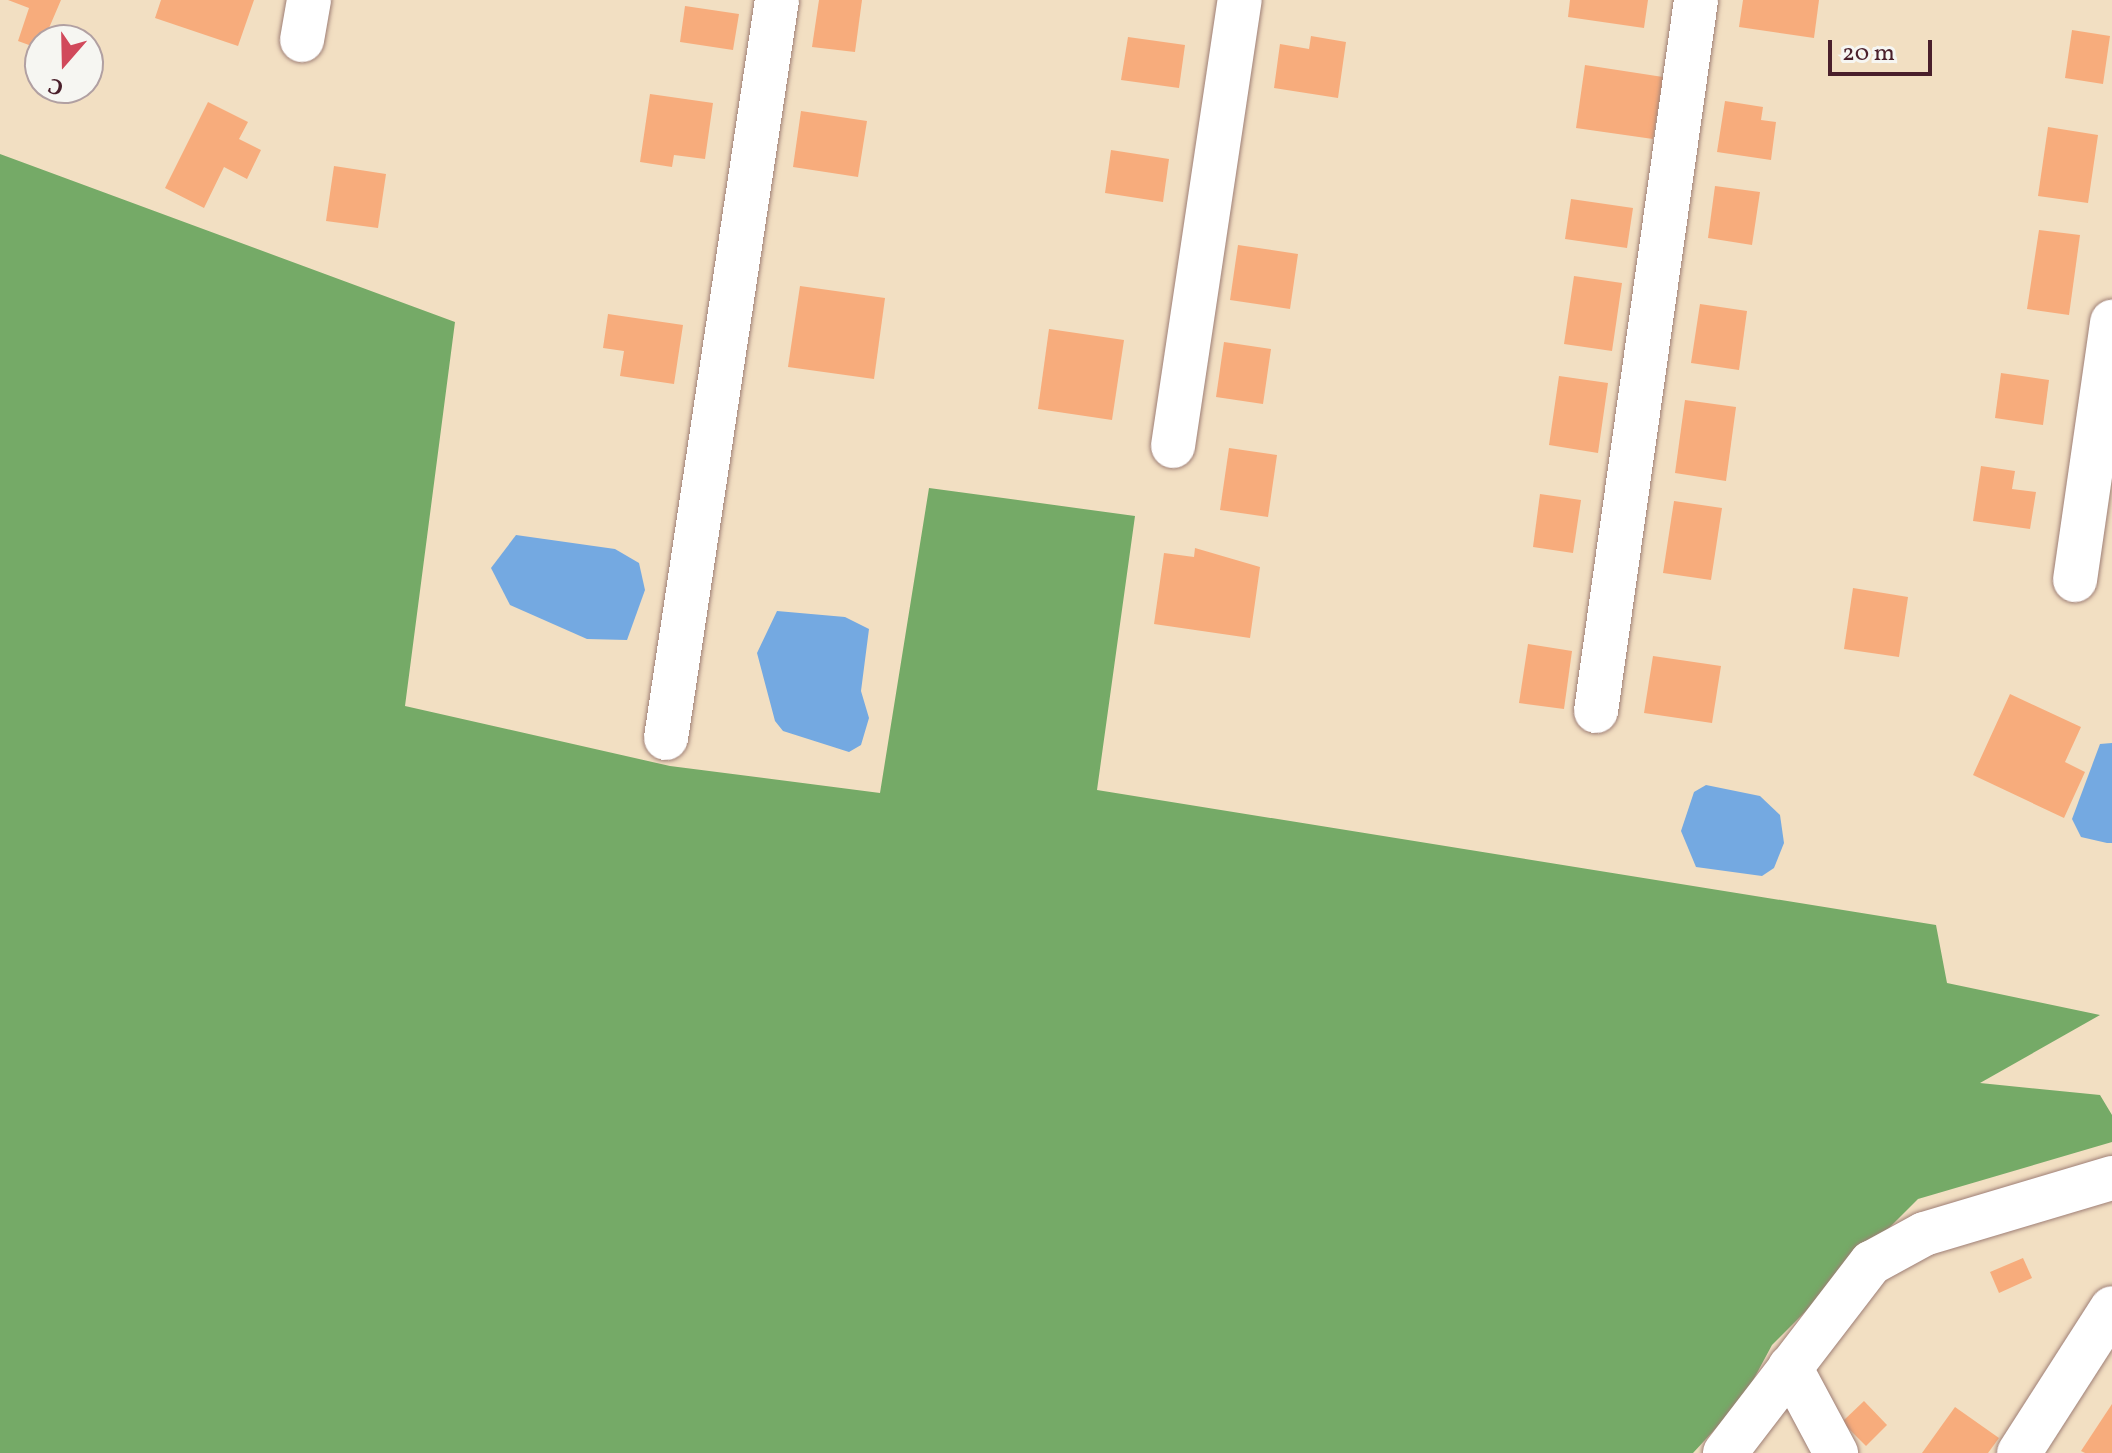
<!DOCTYPE html>
<meta charset="utf-8">
<style>
body{margin:0}
#map{position:relative;width:2112px;height:1453px;overflow:hidden;background:#f2dfc2;font-family:Vollkorn,serif}
div>[style]{position:absolute}
[style*='--x']{left:calc(var(--x)*1px);top:calc(var(--y)*1px);width:calc(var(--w)*1px);rotate:calc(var(--a)*1deg)}
.forest>*{inset:0;background:#75aa67}
.water>*{inset:0;background:#74a9e1}
.building>*{inset:0;background:#f7ac7c}
.roads{filter:drop-shadow(0 0 2px #9e7f76) drop-shadow(0 0 2px #9e7f76)}
.minor>*{height:44px;margin:-22px;padding:0 22px;transform-origin:22px;border-radius:22px;background:#fff}
span{translate:-50% -50%;white-space:nowrap;text-align:center;line-height:1.15;-webkit-text-stroke:6px #f6f6f2;paint-order:stroke}
.north{position:absolute;left:24px;top:24px;width:80px;height:80px;box-sizing:border-box;background:#f6f6f2;border:2px solid #b1a0a2;border-radius:50%;rotate:200deg;font-size:22px;font-weight:700;line-height:32px;text-align:center;color:#4a1f2b}
.north::after{content:'';display:block;margin:auto;width:28px;height:36px;background:#d1495b;clip-path:polygon(50% 0,100% 100%,50% 72%,0 100%)}
.scale{position:absolute;left:1828px;top:40px;width:104px;height:36px;box-sizing:border-box;border:4px solid #4a1f2b;border-top:0;padding-left:10px;font-size:24px;line-height:28px;white-space:nowrap;color:#4a1f2b;-webkit-text-stroke:6px #f6f6f2;paint-order:stroke}
</style>
<div id="map">
<div class="forest">
<div style="clip-path:polygon(0 154px,455px 322px,405px 706px,670px 766px,880px 793px,929px 488px,1135px 516px,1097px 790px,1936px 925px,1947px 983px,2100px 1015px,1980px 1083px,2100px 1095px,2112px 1115px,2112px 1142px,1918px 1199px,1772px 1345px,1743px 1399px,1693px 1453px,0 1453px)"></div>
</div>
<div class="water">
<div style="clip-path:polygon(516px 535px,615px 549px,639px 563px,645px 590px,627px 640px,587px 639px,510px 605px,491px 568px)"></div>
<div style="clip-path:polygon(777px 611px,845px 617px,869px 629px,861px 691px,869px 718px,861px 745px,849px 752px,783px 731px,775px 721px,757px 653px)"></div>
<div style="clip-path:polygon(2112px 743px,2112px 843px,2107px 843px,2081px 837px,2072px 819px,2100px 744px)"></div>
<div style="clip-path:polygon(1706px 785px,1760px 796px,1780px 815px,1784px 843px,1774px 868px,1762px 876px,1696px 867px,1681px 831px,1694px 792px)"></div>
</div>
<div class="building">
<div style="clip-path:polygon(8px 0,61px 0,40px 49px,18px 41px,29px 8px)"></div>
<div style="clip-path:polygon(161px 0,254px 0,238px 46px,155px 18px)"></div>
<div style="clip-path:polygon(819px 0,862px 0,855px 52px,812px 47px)"></div>
<div style="clip-path:polygon(1570px 0,1648px 0,1644px 28px,1568px 17px)"></div>
<div style="clip-path:polygon(1743px 0,1819px 0,1814px 38px,1739px 27px)"></div>
<div style="clip-path:polygon(685px 6px,739px 14px,733px 50px,680px 42px)"></div>
<div style="clip-path:polygon(2072px 30px,2110px 36px,2103px 84px,2065px 78px)"></div>
<div style="clip-path:polygon(1311px 36px,1346px 42px,1338px 98px,1274px 88px,1280px 44px,1309px 49px)"></div>
<div style="clip-path:polygon(1128px 37px,1185px 45px,1179px 88px,1121px 80px)"></div>
<div style="clip-path:polygon(1585px 65px,1663px 77px,1653px 139px,1576px 128px)"></div>
<div style="clip-path:polygon(650px 94px,713px 103px,705px 159px,674px 155px,672px 167px,640px 162px)"></div>
<div style="clip-path:polygon(1725px 101px,1763px 107px,1761px 120px,1776px 122px,1771px 160px,1717px 152px)"></div>
<div style="clip-path:polygon(208px 102px,248px 122px,239px 139px,261px 150px,247px 179px,224px 167px,204px 208px,165px 188px)"></div>
<div style="clip-path:polygon(801px 111px,867px 121px,858px 177px,793px 167px)"></div>
<div style="clip-path:polygon(2048px 127px,2098px 135px,2088px 203px,2038px 196px)"></div>
<div style="clip-path:polygon(1111px 150px,1169px 159px,1163px 202px,1105px 193px)"></div>
<div style="clip-path:polygon(334px 166px,386px 174px,378px 228px,326px 221px)"></div>
<div style="clip-path:polygon(1715px 186px,1760px 192px,1752px 245px,1708px 238px)"></div>
<div style="clip-path:polygon(1571px 199px,1633px 208px,1627px 248px,1565px 239px)"></div>
<div style="clip-path:polygon(2039px 230px,2080px 235px,2069px 315px,2027px 309px)"></div>
<div style="clip-path:polygon(1238px 245px,1298px 254px,1290px 309px,1230px 300px)"></div>
<div style="clip-path:polygon(1574px 276px,1622px 283px,1612px 351px,1564px 344px)"></div>
<div style="clip-path:polygon(800px 286px,885px 298px,874px 379px,788px 367px)"></div>
<div style="clip-path:polygon(1700px 304px,1747px 311px,1739px 370px,1691px 363px)"></div>
<div style="clip-path:polygon(608px 314px,683px 325px,674px 384px,620px 376px,624px 351px,603px 348px)"></div>
<div style="clip-path:polygon(1049px 329px,1124px 340px,1112px 420px,1038px 409px)"></div>
<div style="clip-path:polygon(1224px 342px,1271px 349px,1263px 404px,1216px 397px)"></div>
<div style="clip-path:polygon(2001px 373px,2049px 380px,2043px 425px,1995px 418px)"></div>
<div style="clip-path:polygon(1559px 376px,1608px 383px,1598px 453px,1549px 445px)"></div>
<div style="clip-path:polygon(1685px 400px,1736px 407px,1726px 481px,1675px 473px)"></div>
<div style="clip-path:polygon(1229px 448px,1277px 455px,1268px 517px,1220px 510px)"></div>
<div style="clip-path:polygon(1981px 466px,2015px 471px,2012px 489px,2036px 492px,2030px 529px,1973px 521px)"></div>
<div style="clip-path:polygon(1540px 494px,1581px 500px,1573px 553px,1533px 547px)"></div>
<div style="clip-path:polygon(1674px 501px,1722px 508px,1711px 580px,1663px 573px)"></div>
<div style="clip-path:polygon(1195px 548px,1260px 567px,1250px 638px,1154px 624px,1164px 553px,1194px 557px)"></div>
<div style="clip-path:polygon(1853px 588px,1908px 597px,1899px 657px,1844px 649px)"></div>
<div style="clip-path:polygon(1528px 644px,1572px 651px,1564px 709px,1519px 703px)"></div>
<div style="clip-path:polygon(1653px 656px,1721px 666px,1712px 723px,1644px 713px)"></div>
<div style="clip-path:polygon(2010px 694px,2081px 727px,2065px 762px,2085px 772px,2064px 818px,1973px 775px)"></div>
<div style="clip-path:polygon(2023px 1258px,2032px 1278px,1999px 1293px,1990px 1272px)"></div>
<div style="clip-path:polygon(1864px 1401px,1887px 1425px,1866px 1446px,1842px 1422px)"></div>
<div style="clip-path:polygon(2112px 1404px,2112px 1453px,2085px 1453px,2081px 1451px)"></div>
<div style="clip-path:polygon(1955px 1407px,1999px 1438px,1988px 1453px,1922px 1453px)"></div>
</div>
<div class="roads">
<div class="minor">
<div style="--x:302;--y:40;--w:41;--a:-80.1"></div>
<div style="--x:1173;--y:446;--w:451;--a:-81.5"></div>
<div style="--x:2075;--y:580;--w:261;--a:-81.8"></div>
<div style="--x:1596;--y:711;--w:718;--a:-81.99"></div>
<div style="--x:666;--y:738;--w:746;--a:-81.45"></div>
<div style="--x:1790;--y:1367;--w:98;--a:61.9"></div>
<div style="--x:1725;--y:1453;--w:240;--a:-52.5"></div>
<div style="--x:1871;--y:1263;--w:60;--a:-28.7"></div>
<div style="--x:1924;--y:1234;--w:196;--a:-16.6"></div>
<div style="--x:2019;--y:1453;--w:172;--a:-57.3"></div>
</div>
</div>
<div class="north">С</div>
<div class="scale">20 m</div>
</div>
